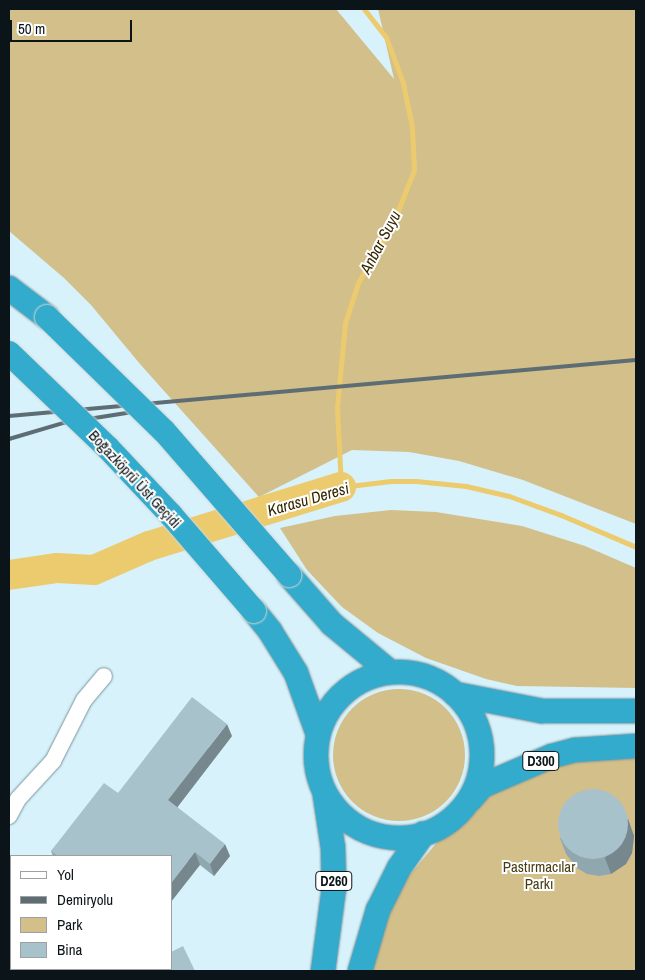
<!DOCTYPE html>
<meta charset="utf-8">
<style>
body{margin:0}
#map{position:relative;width:645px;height:980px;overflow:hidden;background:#d7f2fb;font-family:"Archivo Narrow",sans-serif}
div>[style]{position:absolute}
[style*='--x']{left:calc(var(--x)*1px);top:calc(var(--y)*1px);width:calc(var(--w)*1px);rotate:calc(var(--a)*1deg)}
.green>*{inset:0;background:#d3bf8a}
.round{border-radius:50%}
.stream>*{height:5px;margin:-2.5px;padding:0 2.5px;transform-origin:2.5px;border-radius:2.5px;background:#eccb6f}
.river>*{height:30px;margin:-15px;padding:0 15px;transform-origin:15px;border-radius:15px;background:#eccb6f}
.roads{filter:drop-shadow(0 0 1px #7b949c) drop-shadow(0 0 1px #7b949c)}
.minor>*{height:16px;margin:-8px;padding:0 8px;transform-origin:8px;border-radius:8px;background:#fff}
.highway>*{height:24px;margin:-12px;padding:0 12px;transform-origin:12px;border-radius:12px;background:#33abcc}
.highway>.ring{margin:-12px;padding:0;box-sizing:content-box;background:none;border:24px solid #33abcc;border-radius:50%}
.rail>*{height:4px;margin:-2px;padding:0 2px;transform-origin:2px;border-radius:2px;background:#5d6d73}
.bridges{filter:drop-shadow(0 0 1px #d3d5d5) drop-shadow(0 0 1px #d3d5d5)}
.highway-bridge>*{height:24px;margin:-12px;padding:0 12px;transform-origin:12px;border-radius:12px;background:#33abcc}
.wall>*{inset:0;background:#90a7af}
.shaded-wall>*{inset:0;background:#76888e}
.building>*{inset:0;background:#a8c2cb}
span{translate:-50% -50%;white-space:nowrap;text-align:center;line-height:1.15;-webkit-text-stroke:4px #fff;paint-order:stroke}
.shield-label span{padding:1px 4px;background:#fff;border:1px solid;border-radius:4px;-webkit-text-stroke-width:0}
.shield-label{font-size:14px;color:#0b1418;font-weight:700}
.street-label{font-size:15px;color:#0b1418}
.park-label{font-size:15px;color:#493c14}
.water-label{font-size:16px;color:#352800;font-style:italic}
.frame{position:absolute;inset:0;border:10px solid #0b1418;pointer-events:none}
.legend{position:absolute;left:10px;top:855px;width:162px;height:115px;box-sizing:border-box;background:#fff;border:1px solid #9da1a3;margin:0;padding:6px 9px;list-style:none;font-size:15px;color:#0b1418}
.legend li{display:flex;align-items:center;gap:10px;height:25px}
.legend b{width:25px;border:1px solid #9da1a3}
.scale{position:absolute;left:10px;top:20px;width:122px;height:22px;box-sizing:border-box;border:2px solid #0b1418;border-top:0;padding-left:6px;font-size:15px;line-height:18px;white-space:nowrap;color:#0b1418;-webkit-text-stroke:4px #fff;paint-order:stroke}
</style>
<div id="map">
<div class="green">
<div style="clip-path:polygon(9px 9px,336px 9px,394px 79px,378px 9px,636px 9px,636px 524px,523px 480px,459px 461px,409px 452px,352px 450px,259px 497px,140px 364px,91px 305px,64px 278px,9px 231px)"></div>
<div style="clip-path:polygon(391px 510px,436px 512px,522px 526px,585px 546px,636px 568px,636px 688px,517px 686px,486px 679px,426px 658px,378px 633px,342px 607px,307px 570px,280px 528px,335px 516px)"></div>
<div class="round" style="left:333px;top:689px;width:132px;height:132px"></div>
<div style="clip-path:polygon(636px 741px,636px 971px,371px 971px,383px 928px,401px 885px,455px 821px,502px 780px)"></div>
</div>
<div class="stream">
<div style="--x:364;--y:9;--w:36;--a:52"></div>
<div style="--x:386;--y:37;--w:49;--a:69.7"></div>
<div style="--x:403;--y:83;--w:45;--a:78.4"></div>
<div style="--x:412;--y:127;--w:43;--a:87.3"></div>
<div style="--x:414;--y:170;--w:57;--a:111.6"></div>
<div style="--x:393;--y:223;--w:69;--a:120.3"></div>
<div style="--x:358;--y:283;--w:42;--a:108"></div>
<div style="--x:345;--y:323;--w:85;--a:95.4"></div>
<div style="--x:337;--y:408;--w:79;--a:87.1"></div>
<div style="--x:341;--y:487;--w:50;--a:-6.8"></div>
<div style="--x:391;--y:481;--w:25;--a:0"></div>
<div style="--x:416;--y:481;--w:50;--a:5.7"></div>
<div style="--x:466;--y:486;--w:44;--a:13.1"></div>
<div style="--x:509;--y:496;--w:55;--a:20.1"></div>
<div style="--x:561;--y:515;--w:82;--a:23.1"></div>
</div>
<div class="river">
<div style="--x:9;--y:575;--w:49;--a:-8.3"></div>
<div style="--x:57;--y:568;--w:37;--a:3"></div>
<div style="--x:94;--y:570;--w:60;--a:-23.6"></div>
<div style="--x:149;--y:546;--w:201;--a:-17.1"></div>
<div style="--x:9;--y:967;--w:6;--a:45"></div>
</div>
<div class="roads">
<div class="minor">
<div style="--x:9;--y:816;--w:19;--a:-62"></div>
<div style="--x:18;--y:799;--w:52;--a:-47.4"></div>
<div style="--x:53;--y:761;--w:68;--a:-63.1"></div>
<div style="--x:84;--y:700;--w:31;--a:-50"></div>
<div style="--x:9;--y:876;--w:5;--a:68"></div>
<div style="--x:102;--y:969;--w:3;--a:45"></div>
</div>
<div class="highway">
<div style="--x:9;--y:288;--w:48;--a:37.3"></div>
<div style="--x:289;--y:575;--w:65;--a:48.7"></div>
<div style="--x:332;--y:624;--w:75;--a:39.6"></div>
<div style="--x:254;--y:611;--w:26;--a:51"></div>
<div style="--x:270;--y:631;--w:49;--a:58.2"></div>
<div style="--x:296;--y:673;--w:65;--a:70.2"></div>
<div class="ring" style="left:316px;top:672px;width:142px;height:142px"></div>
<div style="--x:455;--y:694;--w:89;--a:11.1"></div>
<div style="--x:542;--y:711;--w:94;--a:0"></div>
<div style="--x:470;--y:800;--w:18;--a:-49"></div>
<div style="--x:482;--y:786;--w:76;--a:-23.2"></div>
<div style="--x:552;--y:756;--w:24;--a:-15"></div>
<div style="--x:575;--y:750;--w:61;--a:-3.8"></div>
<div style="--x:323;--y:971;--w:84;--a:-82.5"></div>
<div style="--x:334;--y:888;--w:40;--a:-91.4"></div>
<div style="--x:333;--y:848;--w:54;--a:-98.6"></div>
<div style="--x:360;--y:971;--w:64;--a:-73.6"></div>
<div style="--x:378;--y:910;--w:47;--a:-63.4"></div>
<div style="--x:399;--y:868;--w:42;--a:-54.8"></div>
</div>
</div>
<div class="rail">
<div style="--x:9;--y:416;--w:629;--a:-5.1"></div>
<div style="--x:9;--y:439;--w:56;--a:-16.5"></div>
<div style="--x:63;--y:423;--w:77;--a:-9"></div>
</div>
<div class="bridges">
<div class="highway-bridge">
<div style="--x:47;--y:317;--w:163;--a:44.3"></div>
<div style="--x:164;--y:431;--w:191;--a:49"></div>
<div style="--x:9;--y:353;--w:137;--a:43.8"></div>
<div style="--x:108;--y:448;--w:92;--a:46.8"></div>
<div style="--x:171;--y:515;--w:127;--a:49.2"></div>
</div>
</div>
<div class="wall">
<div style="clip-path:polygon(232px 736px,177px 807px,230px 856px,214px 876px,200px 865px,171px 856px,53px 856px,51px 851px,118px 793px)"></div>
<div style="clip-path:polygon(628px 819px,634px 836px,632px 853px,626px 864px,611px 874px,599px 876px,587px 874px,577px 868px,566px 854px,560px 838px)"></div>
</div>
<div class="shaded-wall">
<div style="clip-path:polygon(227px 724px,232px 736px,173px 813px,168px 800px)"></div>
<div style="clip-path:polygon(628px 819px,634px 836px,632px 853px,626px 864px,611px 874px,605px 858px)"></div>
<div style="clip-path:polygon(225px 844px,230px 856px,214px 876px,210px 864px)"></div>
<div style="clip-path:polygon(195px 852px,200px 865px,171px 902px,171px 883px)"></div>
</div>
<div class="building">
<div style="clip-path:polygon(192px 697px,227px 724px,168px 800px,225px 844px,210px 864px,195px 852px,171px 883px,171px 856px,58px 856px,51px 851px,104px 783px,118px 793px)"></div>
<div class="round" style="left:558px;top:789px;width:70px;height:70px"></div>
<div style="clip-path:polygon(183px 946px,195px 971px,130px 971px,129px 969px,171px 969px,171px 952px)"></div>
</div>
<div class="shield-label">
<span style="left:541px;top:761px">D300</span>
<span style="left:334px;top:881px">D260</span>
</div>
<div class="street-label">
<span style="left:135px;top:479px;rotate:47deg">Boğazköprü Üst Geçidi</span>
</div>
<div class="park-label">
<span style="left:539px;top:875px">Pastırmacılar<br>Parkı</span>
</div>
<div class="water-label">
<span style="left:380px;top:242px;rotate:-62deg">Anbar Suyu</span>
<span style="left:308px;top:499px;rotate:-16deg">Karasu Deresi</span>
</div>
<div class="frame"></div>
<ul class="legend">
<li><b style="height:6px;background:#fff"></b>Yol</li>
<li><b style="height:6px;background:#5d6d73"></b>Demiryolu</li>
<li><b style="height:14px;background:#d3bf8a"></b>Park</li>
<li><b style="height:14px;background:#a8c2cb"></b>Bina</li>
</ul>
<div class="scale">50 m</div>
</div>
